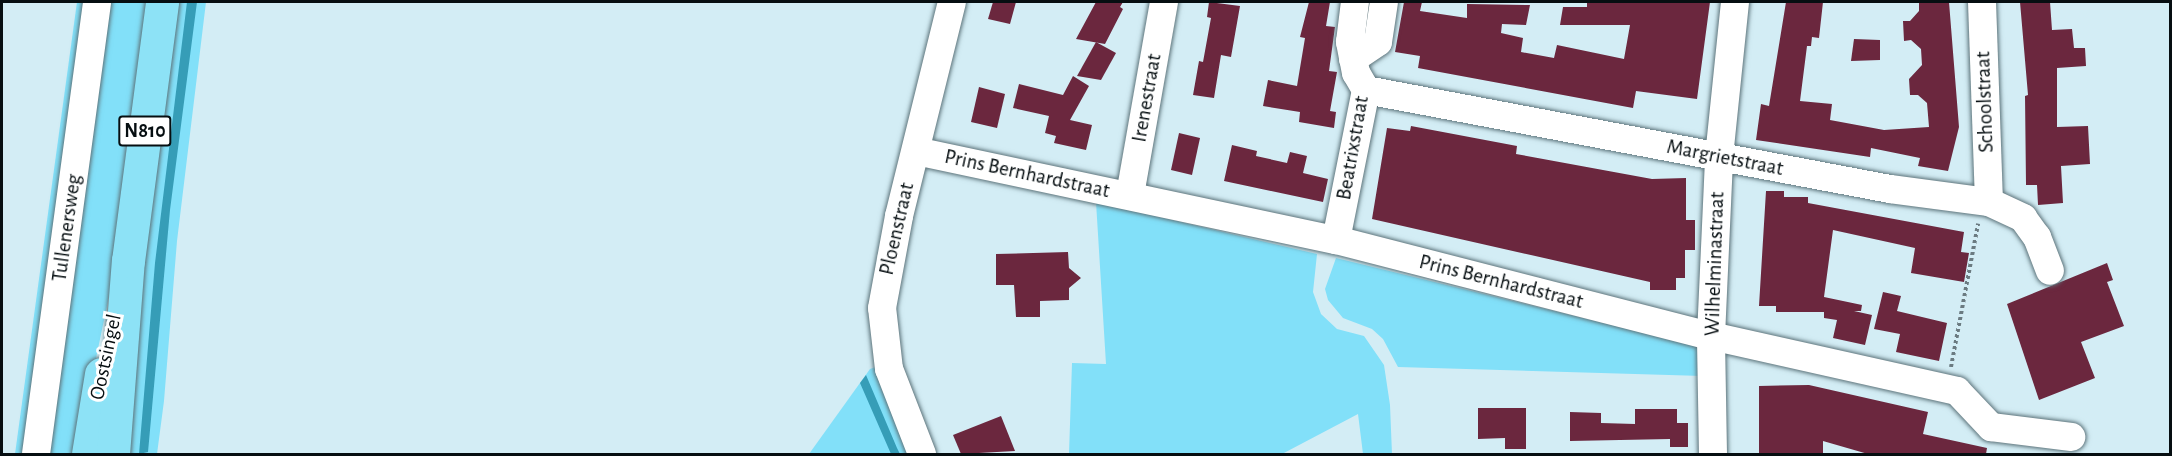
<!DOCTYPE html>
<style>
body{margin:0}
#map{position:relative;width:2172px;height:456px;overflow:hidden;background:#d3edf5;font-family:"Alegreya Sans",sans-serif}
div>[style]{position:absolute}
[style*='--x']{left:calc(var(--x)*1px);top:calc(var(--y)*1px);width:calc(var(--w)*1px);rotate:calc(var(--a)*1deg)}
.green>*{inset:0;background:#82e0f9}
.water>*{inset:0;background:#369db7}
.building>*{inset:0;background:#6b273e}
.path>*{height:4px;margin-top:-2px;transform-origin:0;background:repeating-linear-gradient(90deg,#6b7b81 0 3px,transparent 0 6px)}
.roads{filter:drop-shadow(0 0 2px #5d747b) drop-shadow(0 0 2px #5d747b)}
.minor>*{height:28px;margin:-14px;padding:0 14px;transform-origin:14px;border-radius:14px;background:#fff}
.major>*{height:33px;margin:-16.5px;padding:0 16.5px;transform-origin:16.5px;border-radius:16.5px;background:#8de2f6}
span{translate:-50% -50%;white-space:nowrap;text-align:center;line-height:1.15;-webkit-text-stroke:6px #fff;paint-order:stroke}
.shield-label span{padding:2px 4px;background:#fff;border:2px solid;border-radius:4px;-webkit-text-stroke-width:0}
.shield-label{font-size:20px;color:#060e11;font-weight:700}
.street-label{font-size:21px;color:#060e11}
.frame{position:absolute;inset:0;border:3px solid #060e11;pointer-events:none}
</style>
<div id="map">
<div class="green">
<div style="clip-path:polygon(77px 2px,94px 2px,32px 454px,15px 454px)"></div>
<div style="clip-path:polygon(104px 2px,150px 2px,119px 248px,94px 368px,81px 454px,42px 454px)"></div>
<div style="clip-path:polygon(174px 2px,206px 2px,177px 241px,164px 401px,157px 454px,119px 454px)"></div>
<div style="clip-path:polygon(1096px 202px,1317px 254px,1313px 292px,1321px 314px,1337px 329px,1364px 336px,1384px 365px,1390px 405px,1392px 454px,1363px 454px,1358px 414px,1282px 454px,1069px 454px,1072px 363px,1106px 364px)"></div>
<div style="clip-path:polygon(1336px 258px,1690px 344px,1699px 348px,1703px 376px,1398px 367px,1383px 339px,1372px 329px,1343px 318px,1328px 300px,1325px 289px)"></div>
<div style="clip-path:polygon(881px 365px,915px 454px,809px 454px,870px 369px)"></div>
</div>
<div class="water">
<div style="clip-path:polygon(187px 2px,197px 2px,170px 210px,148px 452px,139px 454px,155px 263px)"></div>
<div style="clip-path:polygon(866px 375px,897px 448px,900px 454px,891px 454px,860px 383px)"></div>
</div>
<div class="building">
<div style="clip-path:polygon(993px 2px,1016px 2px,1010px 24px,988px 19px)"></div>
<div style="clip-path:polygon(1096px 2px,1123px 2px,1120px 7px,1123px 9px,1105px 44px,1076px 39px)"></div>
<div style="clip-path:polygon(1209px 2px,1240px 6px,1231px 57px,1221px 55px,1214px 98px,1193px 95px,1199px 61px,1203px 62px,1211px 18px,1207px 17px)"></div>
<div style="clip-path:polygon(1309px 2px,1330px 2px,1326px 26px,1335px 27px,1329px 71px,1337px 72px,1330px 111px,1336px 112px,1334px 128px,1299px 122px,1300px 112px,1263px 106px,1268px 80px,1297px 86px,1305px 38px,1300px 37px)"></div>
<div style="clip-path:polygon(1404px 2px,1422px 2px,1420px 11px,1467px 18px,1467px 4px,1530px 5px,1526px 25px,1502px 24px,1501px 33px,1523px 38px,1521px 52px,1554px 58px,1557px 45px,1624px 59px,1630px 25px,1560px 25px,1563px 7px,1587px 7px,1587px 2px,1710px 2px,1697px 99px,1636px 91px,1633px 108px,1418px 68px,1420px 56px,1395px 52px)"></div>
<div style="clip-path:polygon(1786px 2px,1823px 2px,1819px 38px,1812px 37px,1811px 46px,1807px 46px,1800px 101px,1832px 104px,1830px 120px,1884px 130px,1929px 127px,1927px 103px,1918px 95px,1910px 95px,1909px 79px,1922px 65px,1921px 49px,1911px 40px,1904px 41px,1903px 21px,1910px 21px,1919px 11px,1919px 2px,1949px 2px,1959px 127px,1948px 171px,1918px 166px,1920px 158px,1871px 148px,1870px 157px,1756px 140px,1761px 104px,1769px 106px)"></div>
<div style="clip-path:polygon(2020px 2px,2050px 2px,2052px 30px,2072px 29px,2074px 48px,2085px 48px,2086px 66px,2057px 68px,2057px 127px,2088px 126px,2090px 164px,2061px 166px,2063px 203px,2038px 205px,2037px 185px,2026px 185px,2025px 96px,2028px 95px)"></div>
<div style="clip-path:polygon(1854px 39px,1880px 40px,1880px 60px,1851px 61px)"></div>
<div style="clip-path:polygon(1096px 42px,1116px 53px,1101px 80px,1077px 76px)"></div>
<div style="clip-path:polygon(1073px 76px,1089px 86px,1070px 120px,1092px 125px,1086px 150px,1054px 143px,1056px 136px,1045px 133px,1049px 116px,1013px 108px,1019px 84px,1063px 95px)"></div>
<div style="clip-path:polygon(979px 87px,1005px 94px,997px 128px,971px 122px)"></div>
<div style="clip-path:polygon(1411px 126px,1517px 146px,1516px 154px,1652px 179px,1686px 178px,1686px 220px,1695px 220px,1695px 250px,1685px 250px,1685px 278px,1676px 278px,1676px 290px,1650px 290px,1650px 282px,1372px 219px,1387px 128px,1410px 131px)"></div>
<div style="clip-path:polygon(1179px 133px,1200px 138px,1192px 175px,1171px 170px)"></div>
<div style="clip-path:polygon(1232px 145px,1257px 151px,1256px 156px,1287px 163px,1290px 152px,1307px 156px,1303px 173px,1328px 179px,1323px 202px,1224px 181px)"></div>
<div style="clip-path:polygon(1766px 191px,1784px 191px,1784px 197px,1808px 197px,1808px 203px,1964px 232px,1961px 252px,1969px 253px,1964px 282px,1911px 273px,1915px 248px,1833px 230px,1824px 297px,1862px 305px,1861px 311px,1854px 311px,1872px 315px,1865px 345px,1833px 338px,1837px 320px,1824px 318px,1824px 312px,1776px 312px,1776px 306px,1759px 306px)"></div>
<div style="clip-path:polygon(1068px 252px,1069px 268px,1081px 278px,1069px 288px,1069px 300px,1040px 301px,1040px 317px,1016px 317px,1014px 285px,996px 285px,996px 254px)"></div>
<div style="clip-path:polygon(2107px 263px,2113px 280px,2107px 282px,2124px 326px,2081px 342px,2095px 378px,2039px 400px,2007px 304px)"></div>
<div style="clip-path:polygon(1883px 292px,1901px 296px,1897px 311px,1947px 323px,1939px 361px,1896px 352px,1900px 334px,1874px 329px)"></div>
<div style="clip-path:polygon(1809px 385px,1928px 412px,1923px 434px,1987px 448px,1986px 454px,1868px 454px,1823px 441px,1823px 454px,1759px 454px,1759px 386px)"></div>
<div style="clip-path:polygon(1478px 408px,1526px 408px,1526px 449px,1505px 449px,1505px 438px,1478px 439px)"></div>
<div style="clip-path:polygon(1635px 409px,1677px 409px,1677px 423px,1688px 423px,1688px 447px,1670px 447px,1670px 439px,1570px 441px,1570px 412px,1601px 413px,1601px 423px,1635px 424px)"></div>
<div style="clip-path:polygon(1001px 416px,1015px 451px,961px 454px,953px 435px)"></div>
</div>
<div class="path">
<div style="--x:1951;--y:367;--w:146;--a:-79.3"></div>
</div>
<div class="roads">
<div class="minor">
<div style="--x:1982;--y:2;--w:200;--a:88"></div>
<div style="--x:1353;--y:59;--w:30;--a:-34"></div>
<div style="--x:1378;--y:42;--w:40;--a:-81.5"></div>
<div style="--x:1366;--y:90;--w:533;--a:10.7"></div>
<div style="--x:1890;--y:189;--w:100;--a:7.5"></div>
<div style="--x:1989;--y:202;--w:38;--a:25"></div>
<div style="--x:2023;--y:218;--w:24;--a:54"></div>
<div style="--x:2037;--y:237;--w:36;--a:69"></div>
<div style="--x:916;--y:151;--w:429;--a:12"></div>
<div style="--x:1336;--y:240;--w:387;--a:14.4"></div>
<div style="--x:1711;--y:336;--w:252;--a:12.6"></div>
<div style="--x:1957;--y:391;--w:50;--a:46.6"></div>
<div style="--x:1991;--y:427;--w:81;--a:7.1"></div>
<div style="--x:1130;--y:195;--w:196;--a:-80"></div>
<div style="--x:1336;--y:240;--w:153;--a:-78.7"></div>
<div style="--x:1366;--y:90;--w:20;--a:-120"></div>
<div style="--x:1356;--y:73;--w:32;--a:-101"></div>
<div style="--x:1350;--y:42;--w:40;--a:-82.9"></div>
<div style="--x:36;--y:454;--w:456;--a:-82.3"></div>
<div style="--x:922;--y:454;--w:91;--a:-111.2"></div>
<div style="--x:889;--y:369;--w:61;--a:-96.5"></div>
<div style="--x:882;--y:308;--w:94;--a:-79.5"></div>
<div style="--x:899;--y:216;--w:220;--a:-76.1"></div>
<div style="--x:1713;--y:454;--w:118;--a:-91"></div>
<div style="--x:1711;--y:336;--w:179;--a:-87.4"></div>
<div style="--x:1719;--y:157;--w:156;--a:-84.1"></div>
</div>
<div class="major">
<div style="--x:88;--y:454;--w:81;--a:-80.8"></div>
<div style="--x:113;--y:454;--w:194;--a:-85.6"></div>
<div style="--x:128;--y:261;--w:261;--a:-82.5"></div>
</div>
</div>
<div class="shield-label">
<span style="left:145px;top:131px">N810</span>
</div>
<div class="street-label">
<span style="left:1147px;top:98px;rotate:-80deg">Irenestraat</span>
<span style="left:1985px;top:102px;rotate:-92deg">Schoolstraat</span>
<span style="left:1353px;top:148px;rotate:-80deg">Beatrixstraat</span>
<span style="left:1725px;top:158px;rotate:11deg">Margrietstraat</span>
<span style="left:1027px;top:174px;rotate:12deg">Prins Bernhardstraat</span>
<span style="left:67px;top:228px;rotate:-82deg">Tullenersweg</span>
<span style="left:897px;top:229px;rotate:-77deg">Ploenstraat</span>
<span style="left:1715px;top:264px;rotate:-88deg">Wilhelminastraat</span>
<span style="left:1501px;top:282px;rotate:14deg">Prins Bernhardstraat</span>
<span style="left:106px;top:357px;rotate:-78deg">Oostsingel</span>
</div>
<div class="frame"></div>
</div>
